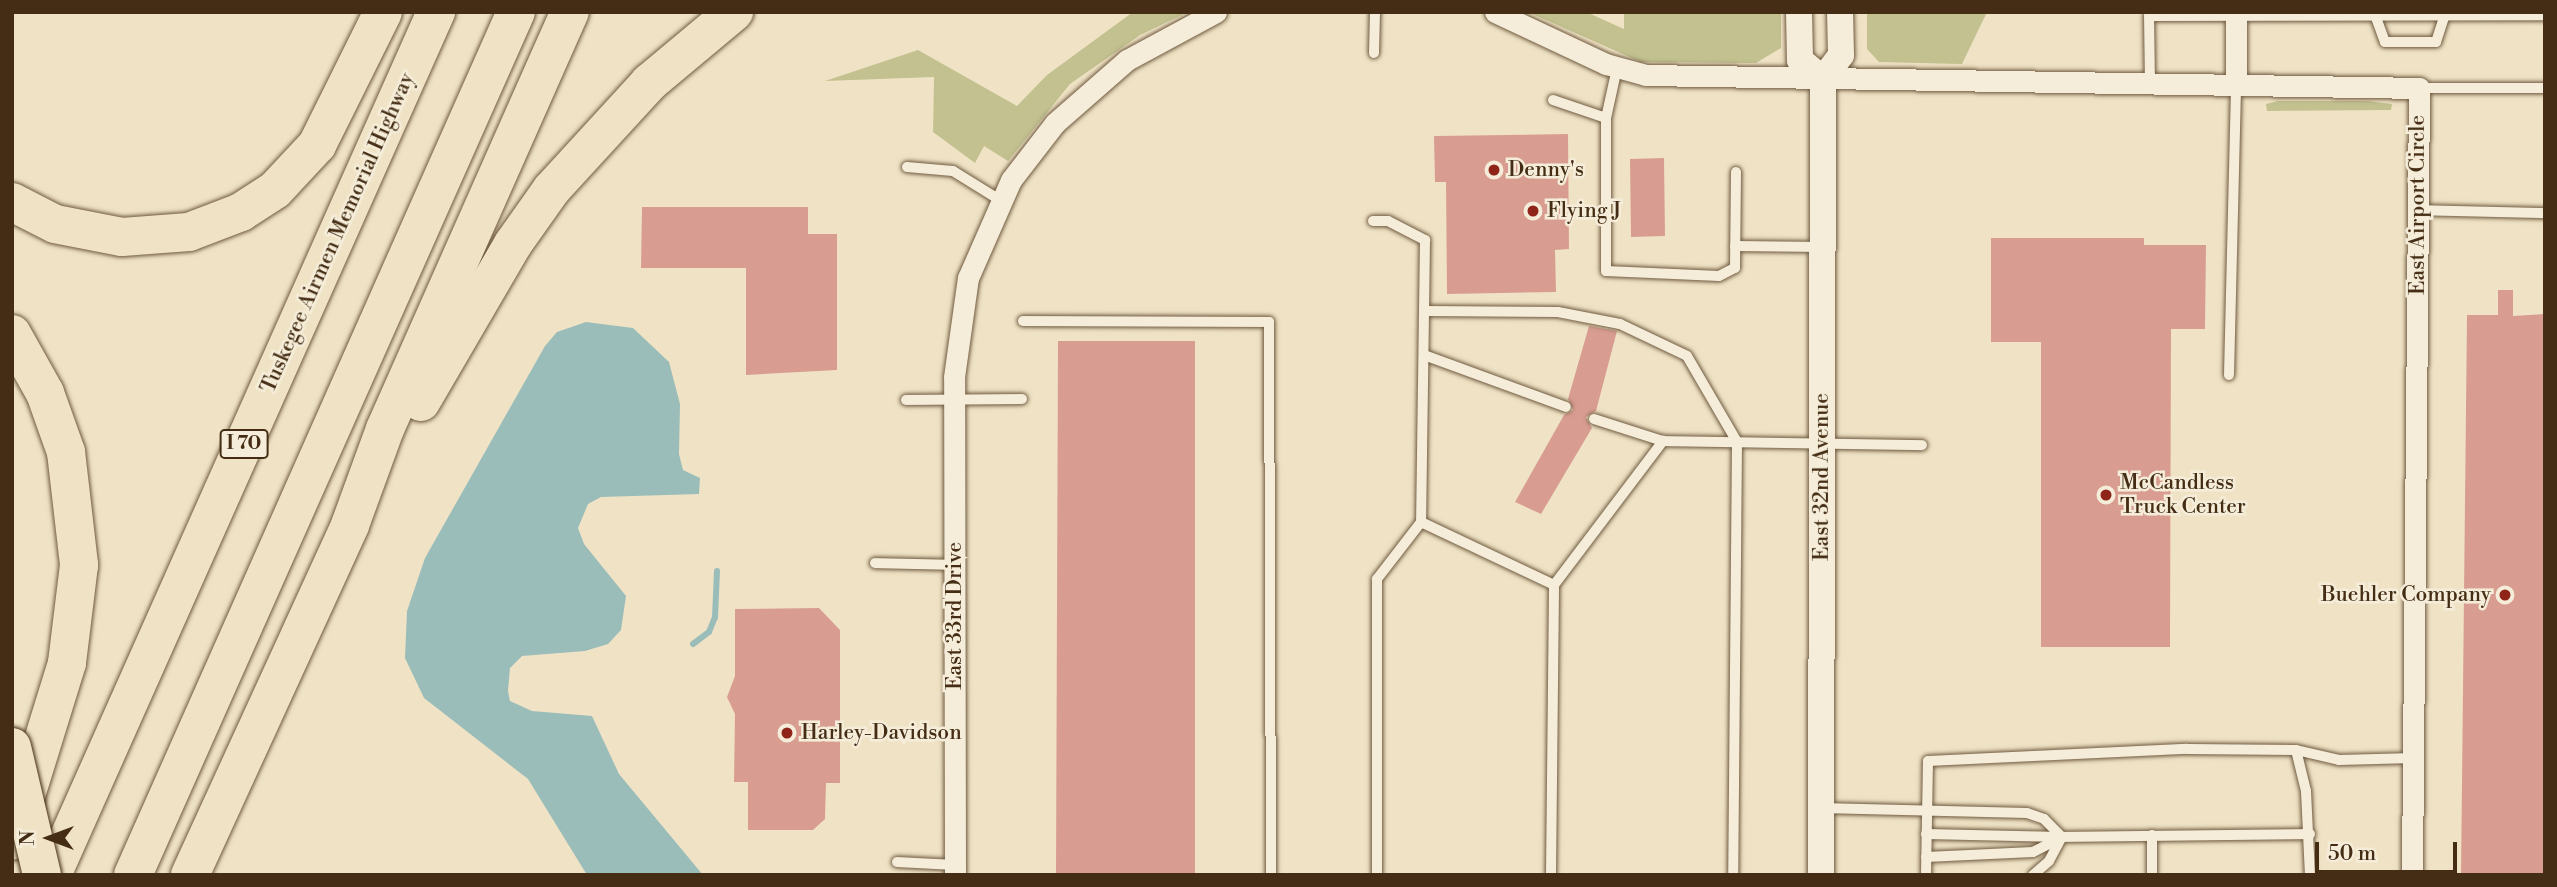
<!DOCTYPE html>
<style>
body{margin:0}
#map{position:relative;width:2557px;height:887px;overflow:hidden;background:#f0e3c5;font-family:"Libre Bodoni",serif}
div>[style]{position:absolute}
[style*='--x']{left:calc(var(--x)*1px);top:calc(var(--y)*1px);width:calc(var(--w)*1px);rotate:calc(var(--a)*1deg)}
.green>*{inset:0;background:#c2c18f}
.water>*{inset:0;background:#9bbdba}
.stream>*{height:6px;margin:-3px;padding:0 3px;transform-origin:3px;border-radius:3px;background:#9bbdba}
.building>*{inset:0;background:#d89d90}
.roads{filter:drop-shadow(0 0 2px #6f5a40) drop-shadow(0 0 2px #6f5a40)}
.service>*{height:10px;margin:-5px;padding:0 5px;transform-origin:5px;border-radius:5px;background:#f5edd9}
.minor>*{height:21px;margin:-10.5px;padding:0 10.5px;transform-origin:10.5px;border-radius:10.5px;background:#f5edd9}
.tertiary>*{height:26px;margin:-13px;padding:0 13px;transform-origin:13px;border-radius:13px;background:#f5edd9}
.motorway>*{height:38px;margin:-19px;padding:0 19px;transform-origin:19px;border-radius:19px;background:#f0e3c5}
.bridges{filter:drop-shadow(0 0 2px #442d14) drop-shadow(0 0 2px #442d14)}
.motorway-bridge>*{height:38px;margin:-19px;padding:0 19px;transform-origin:19px;border-radius:19px;background:#f0e3c5}
.dots>*{width:19px;height:19px;translate:-50% -50%;box-sizing:border-box;border:4px solid #f5edd9;border-radius:50%}
span{translate:-50% -50%;white-space:nowrap;text-align:center;line-height:1.15;-webkit-text-stroke:5px #f5edd9;paint-order:stroke}
.shield-label span{padding:2px 5px;background:#f5edd9;border:2px solid;border-radius:5px;-webkit-text-stroke-width:0}
.shield-label{font-size:19px;color:#442d14;font-weight:700}
.poi-label{font-size:21px;color:#442d14}
.left{translate:0 -50%;text-align:left}
.right{translate:-100% -50%;text-align:right}
.street-label{font-size:21px;color:#442d14}
.frame{position:absolute;inset:0;border:14px solid #442d14;pointer-events:none}
.north{position:absolute;left:14px;top:803px;width:70px;height:70px;-webkit-text-stroke:5px #f5edd9;paint-order:stroke;rotate:270deg;font-size:19px;font-weight:700;line-height:28px;text-align:center;color:#442d14}
.north::after{content:'';display:block;margin:auto;width:24px;height:32px;background:#442d14;clip-path:polygon(50% 0,100% 100%,50% 72%,0 100%)}
.scale{position:absolute;left:2315px;top:842px;width:142px;height:32px;box-sizing:border-box;border:4px solid #442d14;border-top:0;padding-left:9px;font-size:21px;line-height:24px;white-space:nowrap;color:#442d14;-webkit-text-stroke:5px #f5edd9;paint-order:stroke}
</style>
<div id="map">
<div class="green">
<div style="clip-path:polygon(1133px 12px,1188px 12px,1140px 35px,1070px 84px,1008px 161px,984px 146px,975px 163px,933px 132px,934px 77px,825px 81px,918px 50px,1017px 106px,1047px 75px)"></div>
<div style="clip-path:polygon(1528px 12px,1586px 12px,1624px 29px,1624px 12px,1781px 12px,1781px 48px,1756px 63px,1641px 62px)"></div>
<div style="clip-path:polygon(1867px 12px,1987px 12px,1962px 64px,1879px 62px,1867px 49px)"></div>
<div style="clip-path:polygon(2278px 101px,2367px 101px,2392px 104px,2391px 110px,2267px 111px,2266px 104px)"></div>
</div>
<div class="water">
<div style="clip-path:polygon(586px 322px,633px 328px,669px 362px,680px 404px,679px 454px,683px 470px,700px 478px,699px 494px,601px 497px,588px 504px,578px 528px,584px 544px,626px 596px,621px 630px,608px 644px,585px 651px,522px 656px,510px 668px,508px 691px,510px 701px,532px 711px,592px 716px,619px 774px,703px 875px,587px 875px,528px 779px,424px 698px,405px 658px,407px 611px,425px 558px,545px 346px,557px 332px)"></div>
</div>
<div class="stream">
<div style="--x:693;--y:644;--w:20;--a:-37"></div>
<div style="--x:709;--y:632;--w:16;--a:-68"></div>
<div style="--x:715;--y:617;--w:46;--a:-87.5"></div>
</div>
<div class="building">
<div style="clip-path:polygon(1568px 134px,1569px 249px,1555px 250px,1556px 292px,1447px 294px,1446px 182px,1435px 182px,1434px 136px)"></div>
<div style="clip-path:polygon(1664px 158px,1665px 236px,1631px 237px,1630px 159px)"></div>
<div style="clip-path:polygon(642px 207px,808px 207px,808px 234px,837px 234px,837px 370px,746px 375px,746px 268px,641px 268px)"></div>
<div style="clip-path:polygon(1991px 238px,2144px 238px,2144px 245px,2206px 245px,2205px 329px,2171px 329px,2170px 647px,2041px 647px,2041px 342px,1991px 342px)"></div>
<div style="clip-path:polygon(2498px 290px,2513px 290px,2513px 316px,2545px 314px,2545px 875px,2461px 875px,2467px 315px,2498px 315px)"></div>
<div style="clip-path:polygon(1589px 326px,1617px 331px,1596px 411px,1586px 417px,1592px 428px,1541px 514px,1515px 502px,1564px 415px,1573px 410px,1568px 399px)"></div>
<div style="clip-path:polygon(1058px 341px,1195px 341px,1195px 875px,1056px 875px)"></div>
<div style="clip-path:polygon(819px 608px,840px 630px,840px 783px,826px 783px,825px 819px,813px 830px,748px 830px,748px 782px,734px 782px,735px 714px,727px 697px,735px 676px,735px 609px)"></div>
</div>
<div class="roads">
<div class="service">
<div style="--x:2374;--y:12;--w:32;--a:70"></div>
<div style="--x:2385;--y:42;--w:51;--a:0"></div>
<div style="--x:2436;--y:42;--w:32;--a:-72"></div>
<div style="--x:1374;--y:53;--w:41;--a:-88.6"></div>
<div style="--x:1617;--y:68;--w:51;--a:102.4"></div>
<div style="--x:1606;--y:118;--w:153;--a:90"></div>
<div style="--x:1606;--y:271;--w:113;--a:2.5"></div>
<div style="--x:1719;--y:276;--w:18;--a:-27"></div>
<div style="--x:1735;--y:268;--w:96;--a:-89.4"></div>
<div style="--x:2150;--y:85;--w:69;--a:-90.8"></div>
<div style="--x:2149;--y:16;--w:396;--a:-0.1"></div>
<div style="--x:2419;--y:88;--w:126;--a:0"></div>
<div style="--x:1553;--y:100;--w:56;--a:18.8"></div>
<div style="--x:907;--y:167;--w:46;--a:5"></div>
<div style="--x:953;--y:171;--w:55;--a:31.7"></div>
<div style="--x:2418;--y:210;--w:127;--a:1.4"></div>
<div style="--x:1373;--y:221;--w:15;--a:0"></div>
<div style="--x:1388;--y:221;--w:42;--a:27.2"></div>
<div style="--x:1425;--y:240;--w:282;--a:90.8"></div>
<div style="--x:1421;--y:522;--w:147;--a:25.3"></div>
<div style="--x:1735;--y:246;--w:88;--a:0.7"></div>
<div style="--x:1425;--y:311;--w:133;--a:0.4"></div>
<div style="--x:1558;--y:312;--w:63;--a:11"></div>
<div style="--x:1620;--y:324;--w:74;--a:25.5"></div>
<div style="--x:1687;--y:356;--w:99;--a:59.8"></div>
<div style="--x:1737;--y:442;--w:433;--a:90.5"></div>
<div style="--x:1023;--y:321;--w:246;--a:0.2"></div>
<div style="--x:1269;--y:322;--w:553;--a:89.79"></div>
<div style="--x:1424;--y:355;--w:151;--a:20.1"></div>
<div style="--x:2229;--y:375;--w:289;--a:-88.6"></div>
<div style="--x:906;--y:400;--w:116;--a:-0.5"></div>
<div style="--x:1594;--y:419;--w:72;--a:17.7"></div>
<div style="--x:875;--y:563;--w:80;--a:1.4"></div>
<div style="--x:2296;--y:750;--w:42;--a:76.3"></div>
<div style="--x:2306;--y:791;--w:84;--a:87.3"></div>
<div style="--x:1821;--y:808;--w:206;--a:1.4"></div>
<div style="--x:2027;--y:813;--w:18;--a:19"></div>
<div style="--x:2044;--y:819;--w:25;--a:45"></div>
<div style="--x:1926;--y:834;--w:136;--a:1.3"></div>
<div style="--x:2152;--y:835;--w:40;--a:90"></div>
<div style="--x:1926;--y:857;--w:107;--a:-2.7"></div>
<div style="--x:2033;--y:852;--w:33;--a:-27"></div>
<div style="--x:897;--y:862;--w:58;--a:3"></div>
<div style="--x:1377;--y:875;--w:296;--a:-90"></div>
<div style="--x:1377;--y:579;--w:72;--a:-52.3"></div>
<div style="--x:1551;--y:875;--w:290;--a:-89.4"></div>
<div style="--x:1554;--y:585;--w:181;--a:-52.9"></div>
<div style="--x:1663;--y:441;--w:259;--a:0.9"></div>
<div style="--x:1926;--y:875;--w:114;--a:-89"></div>
<div style="--x:1928;--y:761;--w:259;--a:-2.7"></div>
<div style="--x:2187;--y:749;--w:109;--a:0.5"></div>
<div style="--x:2296;--y:750;--w:44;--a:13.1"></div>
<div style="--x:2339;--y:760;--w:75;--a:-1.5"></div>
<div style="--x:2033;--y:875;--w:21;--a:-41"></div>
<div style="--x:2049;--y:861;--w:27;--a:-62"></div>
<div style="--x:2062;--y:837;--w:248;--a:-0.7"></div>
</div>
<div class="minor">
<div style="--x:1495;--y:12;--w:123;--a:25.1"></div>
<div style="--x:1606;--y:64;--w:41;--a:15.4"></div>
<div style="--x:1646;--y:75;--w:773;--a:0.96"></div>
<div style="--x:2419;--y:88;--w:787;--a:90.51"></div>
<div style="--x:2236;--y:12;--w:74;--a:90"></div>
<div style="--x:955;--y:875;--w:498;--a:-90.1"></div>
<div style="--x:954;--y:377;--w:100;--a:-82"></div>
<div style="--x:968;--y:278;--w:107;--a:-66.3"></div>
<div style="--x:1011;--y:180;--w:72;--a:-52.3"></div>
<div style="--x:1055;--y:123;--w:96;--a:-41.2"></div>
<div style="--x:1127;--y:60;--w:101;--a:-28.3"></div>
</div>
<div class="tertiary">
<div style="--x:1799;--y:12;--w:48;--a:88.8"></div>
<div style="--x:1800;--y:60;--w:30;--a:40"></div>
<div style="--x:1821;--y:875;--w:796;--a:-89.86"></div>
<div style="--x:1823;--y:79;--w:30;--a:-53"></div>
<div style="--x:1841;--y:55;--w:43;--a:-91.3"></div>
</div>
<div class="motorway">
<div style="--x:12;--y:202;--w:48;--a:27.1"></div>
<div style="--x:55;--y:224;--w:68;--a:11"></div>
<div style="--x:122;--y:237;--w:67;--a:-4.3"></div>
<div style="--x:189;--y:232;--w:56;--a:-21"></div>
<div style="--x:241;--y:212;--w:40;--a:-32.9"></div>
<div style="--x:275;--y:190;--w:62;--a:-47"></div>
<div style="--x:317;--y:145;--w:148;--a:-63.6"></div>
<div style="--x:12;--y:334;--w:68;--a:60.8"></div>
<div style="--x:45;--y:393;--w:63;--a:70.4"></div>
<div style="--x:66;--y:452;--w:114;--a:83.4"></div>
<div style="--x:79;--y:565;--w:99;--a:97"></div>
<div style="--x:67;--y:663;--w:186;--a:107.2"></div>
<div style="--x:421;--y:402;--w:183;--a:-59.8"></div>
<div style="--x:513;--y:244;--w:67;--a:-54.7"></div>
<div style="--x:552;--y:189;--w:144;--a:-47.5"></div>
<div style="--x:649;--y:83;--w:111;--a:-39.9"></div>
<div style="--x:52;--y:875;--w:945;--a:-66.01"></div>
<div style="--x:133;--y:875;--w:944;--a:-66.07"></div>
<div style="--x:190;--y:875;--w:385;--a:-65.4"></div>
<div style="--x:350;--y:525;--w:102;--a:-70"></div>
<div style="--x:385;--y:429;--w:456;--a:-66.1"></div>
</div>
</div>
<div class="bridges">
<div class="motorway-bridge">
<div style="--x:12;--y:747;--w:131;--a:76.8"></div>
</div>
</div>
<div class="dots">
<div style="left:1494px;top:170px;background:#8f2418"></div>
<div style="left:1533px;top:211px;background:#8f2418"></div>
<div style="left:2106px;top:495px;background:#8f2418"></div>
<div style="left:2505px;top:595px;background:#8f2418"></div>
<div style="left:787px;top:733px;background:#8f2418"></div>
</div>
<div class="shield-label">
<span style="left:244px;top:444px">I 70</span>
</div>
<div class="poi-label">
<span class="left" style="left:1508px;top:170px">Denny's</span>
<span class="left" style="left:1547px;top:211px">Flying J</span>
<span class="left" style="left:2120px;top:495px">McCandless<br>Truck Center</span>
<span class="right" style="left:2491px;top:595px">Buehler Company</span>
<span class="left" style="left:801px;top:733px">Harley-Davidson</span>
</div>
<div class="street-label">
<span style="left:2418px;top:205px;rotate:-90deg">East Airport Circle</span>
<span style="left:338px;top:233px;rotate:-66deg">Tuskegee Airmen Memorial Highway</span>
<span style="left:1822px;top:477px;rotate:-90deg">East 32nd Avenue</span>
<span style="left:955px;top:616px;rotate:-90deg">East 33rd Drive</span>
</div>
<div class="frame"></div>
<div class="north">N</div>
<div class="scale">50 m</div>
</div>
